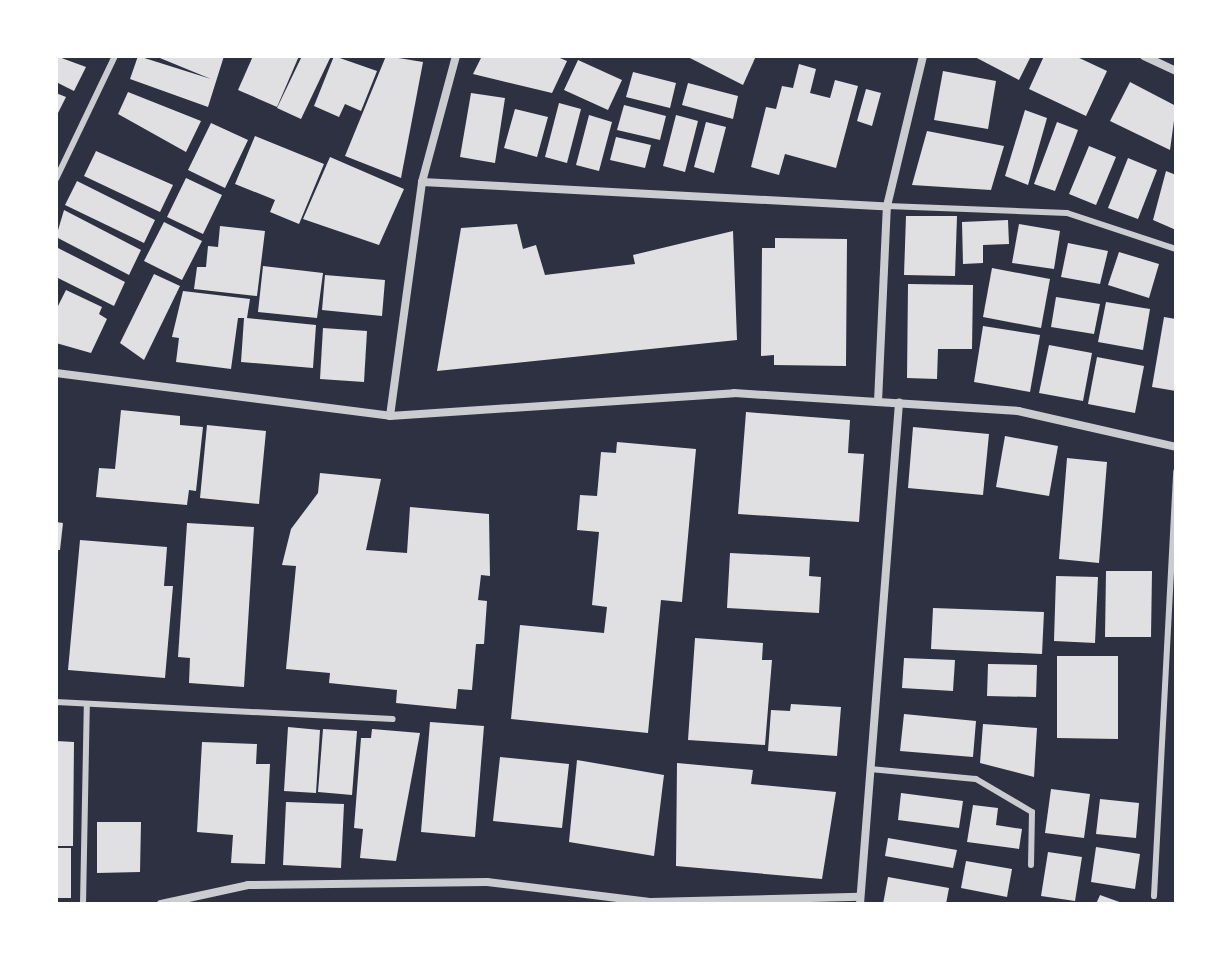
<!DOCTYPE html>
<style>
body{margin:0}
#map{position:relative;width:1232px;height:960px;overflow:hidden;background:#2d3142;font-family:"IBM Plex Serif",serif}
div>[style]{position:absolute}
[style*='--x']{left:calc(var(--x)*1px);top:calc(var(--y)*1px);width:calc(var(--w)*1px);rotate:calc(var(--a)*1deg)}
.building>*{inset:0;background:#e0e0e3}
.service>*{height:6px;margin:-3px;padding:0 3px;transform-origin:3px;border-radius:3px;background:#caccd0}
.minor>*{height:8px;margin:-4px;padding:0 4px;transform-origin:4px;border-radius:4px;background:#caccd0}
span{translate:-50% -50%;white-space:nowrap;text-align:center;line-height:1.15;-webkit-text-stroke:6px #fff;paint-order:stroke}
.frame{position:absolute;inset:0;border:58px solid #fff;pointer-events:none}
</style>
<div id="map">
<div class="building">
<div style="clip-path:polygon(56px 56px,86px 67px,74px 91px,56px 82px)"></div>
<div style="clip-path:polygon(138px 56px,211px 79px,155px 56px,224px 56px,208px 107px,130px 79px)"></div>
<div style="clip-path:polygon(253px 56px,299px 56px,277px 107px,238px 90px)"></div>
<div style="clip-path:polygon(302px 56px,331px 56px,301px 119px,277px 108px)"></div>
<div style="clip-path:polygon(334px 56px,377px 71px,361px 111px,345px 104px,339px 117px,314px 106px)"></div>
<div style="clip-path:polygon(386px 56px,423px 62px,401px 178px,345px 156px)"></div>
<div style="clip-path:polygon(482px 56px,555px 56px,567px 61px,552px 93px,473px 74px)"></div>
<div style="clip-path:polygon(686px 56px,756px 56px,743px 85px)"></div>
<div style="clip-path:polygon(973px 56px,1031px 56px,1019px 80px)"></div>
<div style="clip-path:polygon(1044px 56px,1075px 56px,1107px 71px,1086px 116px,1029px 89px)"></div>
<div style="clip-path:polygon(578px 60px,622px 80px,608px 110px,564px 90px)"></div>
<div style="clip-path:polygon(799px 64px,816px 69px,810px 93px,830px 98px,835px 80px,858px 86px,836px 168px,785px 154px,779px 175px,751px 167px,766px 107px,776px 109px,782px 86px,793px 88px)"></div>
<div style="clip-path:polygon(943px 71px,996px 81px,988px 129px,934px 120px)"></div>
<div style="clip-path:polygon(633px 72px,676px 83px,670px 108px,626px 97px)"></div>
<div style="clip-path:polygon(1130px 82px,1176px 106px,1170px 150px,1110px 121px)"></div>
<div style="clip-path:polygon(688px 83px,738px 96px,733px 119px,682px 105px)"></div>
<div style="clip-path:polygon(866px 89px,881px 93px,872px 126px,857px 121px)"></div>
<div style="clip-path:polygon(128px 92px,201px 121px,186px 152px,118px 114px)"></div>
<div style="clip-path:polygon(56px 93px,66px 97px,56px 117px)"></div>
<div style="clip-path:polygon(471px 93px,505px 98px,495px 163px,460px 157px)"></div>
<div style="clip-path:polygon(559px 103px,581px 109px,567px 163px,545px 157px)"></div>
<div style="clip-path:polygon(624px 105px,666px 116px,660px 140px,617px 130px)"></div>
<div style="clip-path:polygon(515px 109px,548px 117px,537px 157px,504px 148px)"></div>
<div style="clip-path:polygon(1025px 110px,1047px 118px,1028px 185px,1005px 176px)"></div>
<div style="clip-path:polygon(589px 115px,612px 122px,599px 171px,576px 165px)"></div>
<div style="clip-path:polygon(676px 115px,698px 121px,685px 172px,663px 166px)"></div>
<div style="clip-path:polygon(706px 122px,726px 127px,714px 173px,694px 167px)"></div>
<div style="clip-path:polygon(1057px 122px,1078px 130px,1055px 191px,1034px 184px)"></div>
<div style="clip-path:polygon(211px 123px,248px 140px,225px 188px,188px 170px)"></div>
<div style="clip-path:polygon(927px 131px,1004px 146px,991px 190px,912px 185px)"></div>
<div style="clip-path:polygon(255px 136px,324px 164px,299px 224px,270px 212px,275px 200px,235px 184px)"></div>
<div style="clip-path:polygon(616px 137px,651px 145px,645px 168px,610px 160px)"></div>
<div style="clip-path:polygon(1089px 146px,1116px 157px,1096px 205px,1069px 194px)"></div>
<div style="clip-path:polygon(96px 151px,173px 185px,160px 212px,84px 176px)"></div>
<div style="clip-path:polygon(330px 157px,404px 189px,379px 245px,303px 219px)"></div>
<div style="clip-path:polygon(1128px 158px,1157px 170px,1138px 219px,1108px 208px)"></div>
<div style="clip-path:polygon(1166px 171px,1176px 175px,1176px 230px,1153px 220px)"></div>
<div style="clip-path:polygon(186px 178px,222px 195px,203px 234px,167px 217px)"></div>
<div style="clip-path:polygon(77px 181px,155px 220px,144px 243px,65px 205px)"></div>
<div style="clip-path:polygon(64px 210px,141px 250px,129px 275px,56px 237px)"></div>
<div style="clip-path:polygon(906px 216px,957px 216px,955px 276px,904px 275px)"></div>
<div style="clip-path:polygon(1008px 220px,1009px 244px,983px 245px,983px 263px,963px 264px,962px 222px)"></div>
<div style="clip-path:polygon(164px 222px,202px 241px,182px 280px,144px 261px)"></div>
<div style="clip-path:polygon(517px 224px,523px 249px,536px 245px,545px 275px,635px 264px,633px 255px,733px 231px,737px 340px,437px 371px,461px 228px)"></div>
<div style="clip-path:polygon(1019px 224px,1060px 231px,1054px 269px,1012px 263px)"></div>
<div style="clip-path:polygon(220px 226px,265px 231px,257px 296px,194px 289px,197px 267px,206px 267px,208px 246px,218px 247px)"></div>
<div style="clip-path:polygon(775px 238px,847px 239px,846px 366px,774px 365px,774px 355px,761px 356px,762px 248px,775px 248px)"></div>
<div style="clip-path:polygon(1068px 243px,1108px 251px,1100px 284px,1061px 277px)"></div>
<div style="clip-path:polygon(56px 247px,125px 282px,114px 306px,56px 277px)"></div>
<div style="clip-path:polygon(1119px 252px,1159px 264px,1149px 298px,1108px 285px)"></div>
<div style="clip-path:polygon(263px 266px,323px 273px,317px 318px,258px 312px)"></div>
<div style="clip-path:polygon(992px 268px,1050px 279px,1041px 328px,983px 317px)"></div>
<div style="clip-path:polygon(154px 274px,180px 286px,144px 360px,120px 343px)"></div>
<div style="clip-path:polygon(325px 275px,385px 280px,382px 316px,322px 310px)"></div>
<div style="clip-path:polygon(908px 284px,973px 285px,972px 349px,938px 349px,937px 379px,907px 378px)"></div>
<div style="clip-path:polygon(66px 290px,102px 307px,99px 314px,107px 319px,91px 353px,56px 343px,56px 310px)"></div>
<div style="clip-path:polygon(183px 291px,250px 299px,247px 318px,316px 325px,313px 368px,241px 362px,244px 318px,238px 318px,231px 369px,176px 362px,179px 338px,172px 337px)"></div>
<div style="clip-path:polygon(1056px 297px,1100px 304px,1094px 334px,1051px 327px)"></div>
<div style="clip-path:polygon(1106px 302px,1150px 309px,1143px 350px,1098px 342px)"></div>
<div style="clip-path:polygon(1164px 317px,1176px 319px,1176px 391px,1152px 387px)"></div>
<div style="clip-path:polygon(983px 326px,1040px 335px,1030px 392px,974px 382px)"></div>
<div style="clip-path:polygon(323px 328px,367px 331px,364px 382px,320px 379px)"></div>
<div style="clip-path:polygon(1049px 345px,1092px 353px,1083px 401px,1039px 393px)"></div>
<div style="clip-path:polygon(1097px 357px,1144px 366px,1135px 413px,1088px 404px)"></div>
<div style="clip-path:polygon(121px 410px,180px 416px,180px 425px,203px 427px,196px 491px,189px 490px,187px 505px,96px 497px,99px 468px,115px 469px)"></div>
<div style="clip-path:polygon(746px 412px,850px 420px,848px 453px,864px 454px,859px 522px,738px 514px)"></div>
<div style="clip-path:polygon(207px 425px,266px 431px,259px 504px,200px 498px)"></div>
<div style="clip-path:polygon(913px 427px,989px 434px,983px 495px,908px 488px)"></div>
<div style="clip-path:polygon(1005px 436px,1058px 446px,1049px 496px,996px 487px)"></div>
<div style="clip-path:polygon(617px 442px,696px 449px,682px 602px,661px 600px,648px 733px,511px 719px,520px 625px,604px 633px,607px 607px,592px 605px,599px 532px,577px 530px,580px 495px,597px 496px,601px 452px,616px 453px)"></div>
<div style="clip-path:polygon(1067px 458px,1107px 462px,1099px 563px,1059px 559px)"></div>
<div style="clip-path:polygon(320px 473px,381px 479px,366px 550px,407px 553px,410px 507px,489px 514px,490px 576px,481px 575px,478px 600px,487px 601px,484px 644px,476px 644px,472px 690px,458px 689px,456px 709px,396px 703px,397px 690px,329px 683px,330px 673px,286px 669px,296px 566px,282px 565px,291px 529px,318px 493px)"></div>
<div style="clip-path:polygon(56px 522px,63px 523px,60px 550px,56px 550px)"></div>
<div style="clip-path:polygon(187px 523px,254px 527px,244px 687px,189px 683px,190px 658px,178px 657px)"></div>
<div style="clip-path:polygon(80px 540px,167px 547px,164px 586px,173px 586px,165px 678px,68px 670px)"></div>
<div style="clip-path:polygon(730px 553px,810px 557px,809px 576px,821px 577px,819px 613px,727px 608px)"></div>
<div style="clip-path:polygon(1106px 571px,1152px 571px,1151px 637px,1105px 637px)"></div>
<div style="clip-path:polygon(1056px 576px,1098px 577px,1095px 643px,1054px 641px)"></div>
<div style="clip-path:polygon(933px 608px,1044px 612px,1042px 654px,931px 649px)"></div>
<div style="clip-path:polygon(695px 638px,763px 643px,762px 660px,772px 660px,765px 745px,688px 740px)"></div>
<div style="clip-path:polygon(1057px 656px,1118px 656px,1118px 739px,1057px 738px)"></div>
<div style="clip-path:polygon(904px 658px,955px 660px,953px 691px,902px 688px)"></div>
<div style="clip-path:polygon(988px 664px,1037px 665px,1036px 697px,987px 696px)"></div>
<div style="clip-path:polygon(791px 704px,841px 707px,837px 756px,768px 751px,771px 710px,790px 711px)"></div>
<div style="clip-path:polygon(904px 714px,976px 721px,973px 757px,900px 751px)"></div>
<div style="clip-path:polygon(430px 722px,484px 726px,475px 837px,421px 832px)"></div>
<div style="clip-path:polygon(983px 724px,1037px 728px,1034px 777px,980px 763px)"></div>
<div style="clip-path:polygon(288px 727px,320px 730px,316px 793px,284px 791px)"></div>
<div style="clip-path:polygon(323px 729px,357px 731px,352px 795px,318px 792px)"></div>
<div style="clip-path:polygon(372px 729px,420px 733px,396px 861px,360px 858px,363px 829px,354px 828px,361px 738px,371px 738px)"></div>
<div style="clip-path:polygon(56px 741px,74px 742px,73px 846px,56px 846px)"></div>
<div style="clip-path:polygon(202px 742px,257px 744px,256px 764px,270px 764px,265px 864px,231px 863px,233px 835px,197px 832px)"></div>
<div style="clip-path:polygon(500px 757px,569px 764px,562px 828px,493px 821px)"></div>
<div style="clip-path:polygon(577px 760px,664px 775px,654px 856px,569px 842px)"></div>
<div style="clip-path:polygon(677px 763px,753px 770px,751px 784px,836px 792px,822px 879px,676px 866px)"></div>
<div style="clip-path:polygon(1051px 789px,1090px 794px,1084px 838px,1045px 833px)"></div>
<div style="clip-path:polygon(901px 793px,963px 801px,959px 828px,898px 820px)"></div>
<div style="clip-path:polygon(1100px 799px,1139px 803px,1136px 838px,1096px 834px)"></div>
<div style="clip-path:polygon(286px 802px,344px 804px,341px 868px,283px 865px)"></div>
<div style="clip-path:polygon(973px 805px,998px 808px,996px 825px,1022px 829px,1019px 849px,967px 842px)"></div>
<div style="clip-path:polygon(97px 822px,141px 822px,140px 872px,97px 873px)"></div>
<div style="clip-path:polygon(888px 838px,957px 850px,953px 868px,885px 856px)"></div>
<div style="clip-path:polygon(1096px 847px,1140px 854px,1135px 889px,1091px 882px)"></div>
<div style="clip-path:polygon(56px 848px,71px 848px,71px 898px,56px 898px)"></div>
<div style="clip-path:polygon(1048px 852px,1082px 857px,1075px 901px,1041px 896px)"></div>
<div style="clip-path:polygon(966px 861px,1012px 869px,1007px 897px,961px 888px)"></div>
<div style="clip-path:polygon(888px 877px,949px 888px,946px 904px,883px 904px)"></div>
<div style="clip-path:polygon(1100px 895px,1125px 904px,1096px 904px)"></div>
</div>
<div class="service">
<div style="--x:56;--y:179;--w:136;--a:-64.4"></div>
<div style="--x:887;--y:206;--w:180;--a:2.2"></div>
<div style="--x:1067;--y:213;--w:115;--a:18.3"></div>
<div style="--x:56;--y:702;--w:337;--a:2.9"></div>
<div style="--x:870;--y:769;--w:106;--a:5.4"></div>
<div style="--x:976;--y:779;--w:65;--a:30.5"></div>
<div style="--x:1032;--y:812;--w:53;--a:91.1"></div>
<div style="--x:1154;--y:896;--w:425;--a:-87"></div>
<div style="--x:83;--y:904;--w:200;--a:-88.9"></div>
</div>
<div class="minor">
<div style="--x:1144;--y:56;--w:35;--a:25"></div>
<div style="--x:422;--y:182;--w:466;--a:3"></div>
<div style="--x:56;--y:373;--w:337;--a:7.3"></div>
<div style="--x:390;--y:416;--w:345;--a:-3.8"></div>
<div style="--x:734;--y:393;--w:285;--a:3.6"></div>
<div style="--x:1018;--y:411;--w:162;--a:12.8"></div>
<div style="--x:878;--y:402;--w:196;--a:-87.4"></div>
<div style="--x:887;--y:206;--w:154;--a:-76.5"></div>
<div style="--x:390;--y:416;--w:236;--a:-82.2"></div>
<div style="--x:422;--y:182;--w:131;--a:-74.9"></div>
<div style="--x:161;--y:904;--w:89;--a:-12.3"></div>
<div style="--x:248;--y:885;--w:239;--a:-0.7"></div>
<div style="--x:487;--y:882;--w:164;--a:7"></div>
<div style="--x:650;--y:902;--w:210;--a:-1.4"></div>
<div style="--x:860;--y:904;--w:503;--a:-85.55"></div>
</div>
<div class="frame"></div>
</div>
